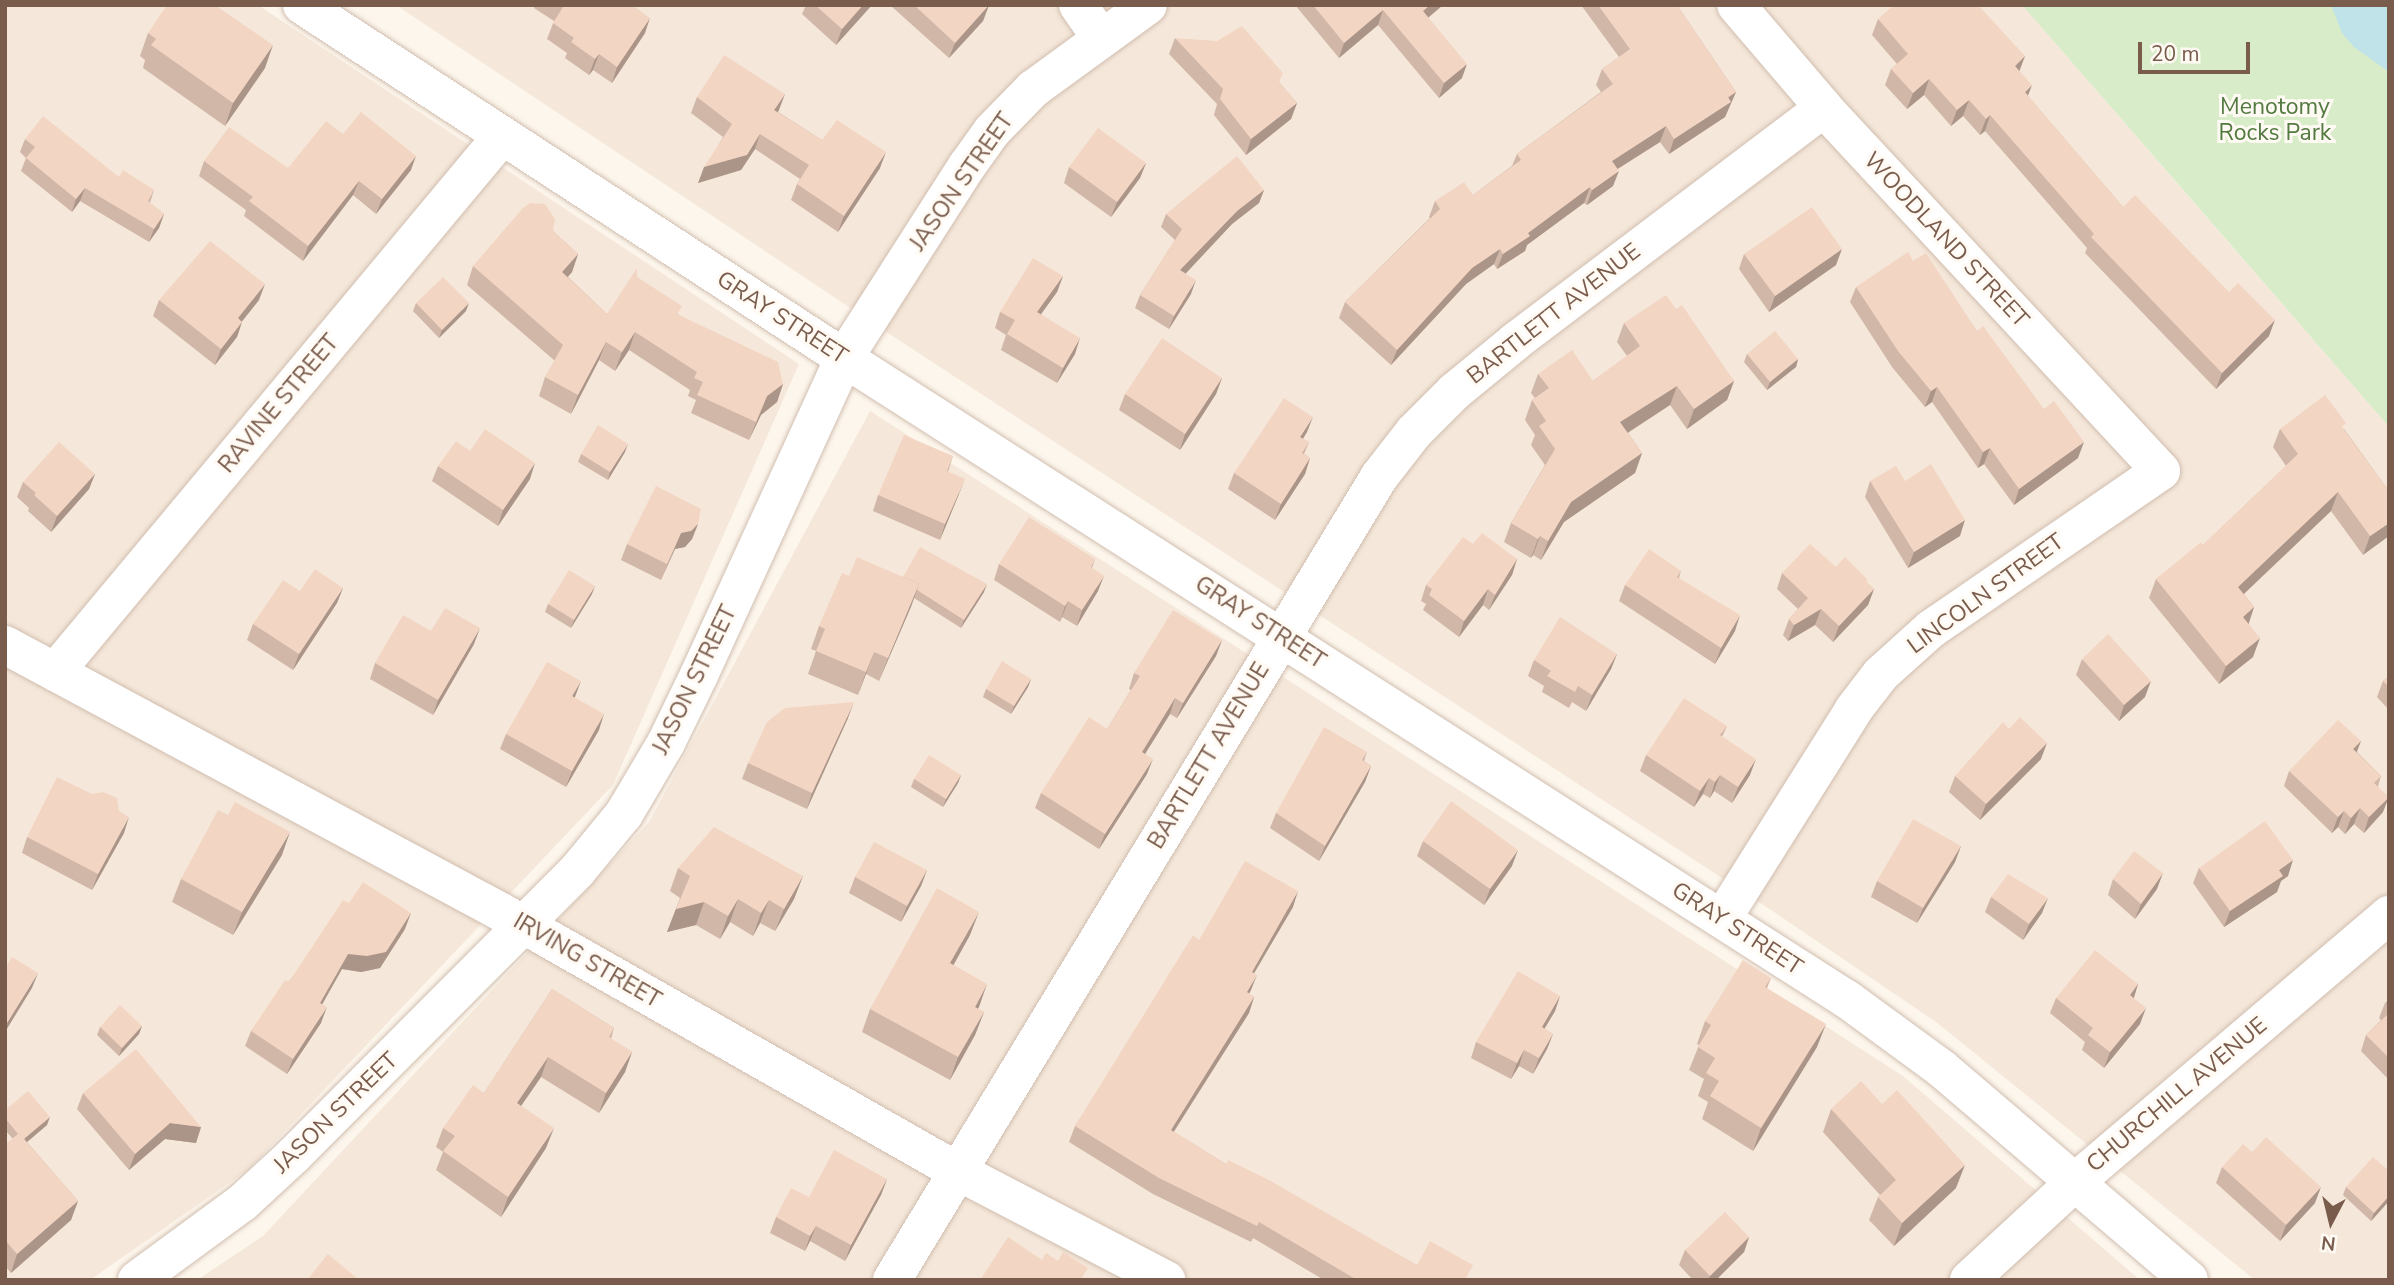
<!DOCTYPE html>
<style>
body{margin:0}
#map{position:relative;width:2394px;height:1285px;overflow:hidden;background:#fdf6ec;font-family:"Nunito Sans",sans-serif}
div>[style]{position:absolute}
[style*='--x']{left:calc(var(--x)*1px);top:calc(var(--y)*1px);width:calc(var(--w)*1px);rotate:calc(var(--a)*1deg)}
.residential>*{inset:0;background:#f5e8da}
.green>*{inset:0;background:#d8ecc9}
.water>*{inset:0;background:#bfe3e8}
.roads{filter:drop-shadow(0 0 2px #d1beb0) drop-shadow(0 0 2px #d1beb0)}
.minor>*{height:38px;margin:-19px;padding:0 19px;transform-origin:19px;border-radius:19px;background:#fff}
.wall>*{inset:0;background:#d1b7a8}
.shaded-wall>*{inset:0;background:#aa9588}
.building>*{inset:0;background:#f3d5c3}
span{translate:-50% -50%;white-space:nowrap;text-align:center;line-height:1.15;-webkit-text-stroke:6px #fffaf3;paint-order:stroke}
.park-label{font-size:23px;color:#537a41}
.street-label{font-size:23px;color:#7a5c4d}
.frame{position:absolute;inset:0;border:7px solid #7a5c4d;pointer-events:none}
.north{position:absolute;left:2296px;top:1187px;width:70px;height:70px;-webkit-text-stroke:5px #fffaf3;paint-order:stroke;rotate:187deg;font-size:19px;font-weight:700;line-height:28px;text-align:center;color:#7a5c4d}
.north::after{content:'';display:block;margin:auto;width:24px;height:32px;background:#7a5c4d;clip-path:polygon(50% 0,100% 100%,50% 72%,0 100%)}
.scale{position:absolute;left:2138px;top:42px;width:112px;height:32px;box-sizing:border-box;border:4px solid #7a5c4d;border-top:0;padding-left:9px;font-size:21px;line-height:24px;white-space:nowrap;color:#7a5c4d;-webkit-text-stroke:5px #fffaf3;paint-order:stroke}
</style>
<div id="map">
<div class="residential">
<div style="clip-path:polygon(5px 5px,258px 5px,799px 364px,613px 785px,249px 1169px,90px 1280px,5px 1280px)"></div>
<div style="clip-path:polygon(396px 5px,2022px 5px,2389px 427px,2389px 1280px,2255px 1280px,1936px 1022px,1777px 914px,891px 335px)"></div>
<div style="clip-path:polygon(870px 411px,1903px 1076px,2140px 1280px,197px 1280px,263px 1236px,649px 822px)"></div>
</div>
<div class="green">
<div style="clip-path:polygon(2022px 5px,2389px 5px,2389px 427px,2225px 238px)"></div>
</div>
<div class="water">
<div style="clip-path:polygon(2331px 5px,2389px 5px,2389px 72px,2354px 47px,2342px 33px)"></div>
</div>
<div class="roads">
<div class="minor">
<div style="--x:302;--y:5;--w:647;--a:33.08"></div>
<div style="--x:844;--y:358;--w:1192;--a:32.6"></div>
<div style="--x:1848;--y:1000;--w:115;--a:36.2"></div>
<div style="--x:1941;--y:1068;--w:326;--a:40.5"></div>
<div style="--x:1078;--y:5;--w:40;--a:55.1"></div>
<div style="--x:5;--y:645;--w:566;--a:28.29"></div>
<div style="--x:503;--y:913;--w:522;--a:29.61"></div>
<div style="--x:957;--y:1171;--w:236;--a:27.5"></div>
<div style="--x:55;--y:672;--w:698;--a:-50.17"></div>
<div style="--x:1722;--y:919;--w:248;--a:-57.8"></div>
<div style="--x:1854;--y:709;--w:44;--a:-52.4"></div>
<div style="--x:1881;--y:674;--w:67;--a:-42"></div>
<div style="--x:1931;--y:629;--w:279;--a:-34.5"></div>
<div style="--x:2161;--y:471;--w:495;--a:-132.9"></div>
<div style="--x:1824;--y:108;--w:135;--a:-130.5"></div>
<div style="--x:137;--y:1280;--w:130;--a:-36.3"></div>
<div style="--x:242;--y:1203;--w:71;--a:-42.7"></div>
<div style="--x:294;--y:1155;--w:401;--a:-45.1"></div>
<div style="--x:577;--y:871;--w:74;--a:-50.5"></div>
<div style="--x:624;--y:814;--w:82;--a:-59.4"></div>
<div style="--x:666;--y:743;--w:76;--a:-64.1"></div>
<div style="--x:699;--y:675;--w:349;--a:-65.4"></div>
<div style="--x:844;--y:358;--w:228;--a:-57.4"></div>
<div style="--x:967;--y:166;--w:43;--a:-54.5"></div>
<div style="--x:992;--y:131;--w:59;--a:-45.7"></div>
<div style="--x:1033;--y:89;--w:142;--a:-36.1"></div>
<div style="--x:892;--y:1280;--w:939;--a:-58.76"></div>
<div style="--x:1379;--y:477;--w:57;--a:-52.1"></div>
<div style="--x:1414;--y:432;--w:57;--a:-45"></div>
<div style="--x:1454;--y:392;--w:80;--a:-39.4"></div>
<div style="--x:1516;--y:341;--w:386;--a:-37.1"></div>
<div style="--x:1969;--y:1280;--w:143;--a:-42.7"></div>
<div style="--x:2074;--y:1183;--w:414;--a:-40.4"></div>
</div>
</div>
<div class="wall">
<div style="clip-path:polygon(535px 5px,632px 5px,645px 33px,612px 83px,593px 70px,589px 75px,565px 58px,567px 53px,547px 39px,554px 21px,534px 8px)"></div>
<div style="clip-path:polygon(806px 5px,872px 5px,836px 45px,802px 14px)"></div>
<div style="clip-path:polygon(890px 5px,989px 5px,983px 21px,949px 58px)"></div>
<div style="clip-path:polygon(1295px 5px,1443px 5px,1428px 18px,1462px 78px,1439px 98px,1378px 25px,1339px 58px)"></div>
<div style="clip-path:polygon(1581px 5px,1677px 5px,1736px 92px,1725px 117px,1669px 154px,1660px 142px,1618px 169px,1613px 186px,1587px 205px,1584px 203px,1527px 245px,1525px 251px,1497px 269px,1494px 264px,1466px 284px,1391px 365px,1339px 318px,1345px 302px,1430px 218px,1429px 217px,1435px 201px,1473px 195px,1512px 166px,1517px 154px,1601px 92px,1596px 85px,1602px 69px,1619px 57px)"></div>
<div style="clip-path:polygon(1878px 19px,2025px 56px,2019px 71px,2028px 96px,2123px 207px,2269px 336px,2216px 389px,2085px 253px,2087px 248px,1985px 131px,1980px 135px,1963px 116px,1951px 126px,1924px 95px,1907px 109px,1885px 85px,1891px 69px,1897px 64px,1872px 35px)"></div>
<div style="clip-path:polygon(148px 33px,265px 68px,225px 126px,143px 68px,145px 60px,140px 56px)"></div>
<div style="clip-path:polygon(1175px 38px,1279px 82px,1297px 103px,1291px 119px,1246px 155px,1214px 115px,1217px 104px,1169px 54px)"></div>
<div style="clip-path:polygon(697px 97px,779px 110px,778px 112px,822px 140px,880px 168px,838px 232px,791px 200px,797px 184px,800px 179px,755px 149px,741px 170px,698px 183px,723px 137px,691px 113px)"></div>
<div style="clip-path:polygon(343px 134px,411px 170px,376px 214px,353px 195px,303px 261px,244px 216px,246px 210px,199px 176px,204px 161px,288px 168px)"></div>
<div style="clip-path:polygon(25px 139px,119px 177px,154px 190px,150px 203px,164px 214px,159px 228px,149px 242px,80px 201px,72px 212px,21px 171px,26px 158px,20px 152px)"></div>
<div style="clip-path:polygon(1146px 163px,1140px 178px,1111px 217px,1064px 183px,1069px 167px)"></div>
<div style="clip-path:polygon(1264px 190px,1259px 203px,1232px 224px,1185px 273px,1191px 294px,1169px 329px,1135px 308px,1140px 295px,1175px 240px,1161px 227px,1166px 214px)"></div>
<div style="clip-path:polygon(553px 231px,578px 254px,572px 272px,568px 277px,607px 314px,637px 277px,679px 315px,783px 384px,777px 402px,761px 415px,749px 440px,691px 413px,696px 400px,688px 396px,690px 390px,629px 350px,615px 371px,599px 360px,571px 414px,539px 396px,545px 377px,555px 361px,467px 285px,473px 266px)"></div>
<div style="clip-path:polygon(1744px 254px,1836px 265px,1769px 312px,1739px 269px)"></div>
<div style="clip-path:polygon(1913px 261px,1977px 331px,2078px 458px,2014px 505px,1984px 464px,1978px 468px,1932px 402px,1925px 407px,1892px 367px,1850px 302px,1856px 287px)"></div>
<div style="clip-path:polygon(1063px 276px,1057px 292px,1041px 314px,1075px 354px,1057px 383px,1001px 350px,1006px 335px,995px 328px,1000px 312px)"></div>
<div style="clip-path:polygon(159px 300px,259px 300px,242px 321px,237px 337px,215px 365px,153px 316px)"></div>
<div style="clip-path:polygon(416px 303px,466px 311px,439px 338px,413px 311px)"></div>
<div style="clip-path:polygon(1676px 309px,1734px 381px,1727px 400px,1687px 429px,1670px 405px,1628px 433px,1642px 453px,1635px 473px,1564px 522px,1541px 560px,1533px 555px,1531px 558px,1504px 542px,1511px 523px,1545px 465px,1531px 445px,1535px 435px,1525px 420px,1532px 400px,1535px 398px,1531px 393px,1538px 374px,1593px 381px,1627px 356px,1617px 342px,1624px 323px)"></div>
<div style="clip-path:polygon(1747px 354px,1798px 359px,1796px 367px,1767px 390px,1744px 362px)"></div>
<div style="clip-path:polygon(1222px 378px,1216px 394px,1180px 450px,1119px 410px,1125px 394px)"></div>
<div style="clip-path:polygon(2280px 429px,2344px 429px,2389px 491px,2363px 555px,2331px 511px,2244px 594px,2254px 607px,2248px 624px,2253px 657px,2219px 684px,2149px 598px,2156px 579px,2203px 545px,2286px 466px,2273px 447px)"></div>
<div style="clip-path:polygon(1307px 432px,1303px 439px,1309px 442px,1304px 454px,1310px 458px,1305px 474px,1275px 520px,1228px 489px,1234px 473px)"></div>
<div style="clip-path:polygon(470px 451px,530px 479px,498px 526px,432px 481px,438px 466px)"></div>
<div style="clip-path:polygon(625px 452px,608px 480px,578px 462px,581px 454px)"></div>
<div style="clip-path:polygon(953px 456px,948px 472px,959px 494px,940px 540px,873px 511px,878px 495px)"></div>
<div style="clip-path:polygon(95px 474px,89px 489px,51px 532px,28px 511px,29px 508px,17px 497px,23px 482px)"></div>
<div style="clip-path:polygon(1870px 481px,1905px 481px,1960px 536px,1908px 568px,1865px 497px)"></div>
<div style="clip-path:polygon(698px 524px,692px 539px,685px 547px,675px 549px,661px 580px,621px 560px,627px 544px)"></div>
<div style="clip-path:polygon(1473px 544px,1517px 559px,1512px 575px,1489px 610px,1483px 605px,1459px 637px,1423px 610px,1426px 604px,1421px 601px,1426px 585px)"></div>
<div style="clip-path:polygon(1095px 559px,1092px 568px,1098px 591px,1077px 626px,1062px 617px,1060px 622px,994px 580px,999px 564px)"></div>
<div style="clip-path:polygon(1836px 567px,1867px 583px,1874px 589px,1868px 605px,1833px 642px,1815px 625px,1788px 641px,1783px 635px,1789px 619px,1798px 609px,1777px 589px,1782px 573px)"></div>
<div style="clip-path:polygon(1681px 571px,1679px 578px,1735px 631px,1715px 664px,1619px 601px,1625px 585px)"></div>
<div style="clip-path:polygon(849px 576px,904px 577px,984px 592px,961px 628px,914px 598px,879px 681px,866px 674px,858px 695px,808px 674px,816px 651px,811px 649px,819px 626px)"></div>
<div style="clip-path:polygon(343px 588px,337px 603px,293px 670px,247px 640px,253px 624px,300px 591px)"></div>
<div style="clip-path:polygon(592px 594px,571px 628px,545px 612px,548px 604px)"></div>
<div style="clip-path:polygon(431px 631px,474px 644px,433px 715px,370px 679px,375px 663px)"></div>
<div style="clip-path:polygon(1222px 640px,1216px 656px,1177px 718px,1170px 714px,1145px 753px,1147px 774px,1099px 849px,1035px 808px,1041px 793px,1107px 729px,1131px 690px,1129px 689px,1134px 673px)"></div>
<div style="clip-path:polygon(1617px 654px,1611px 669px,1586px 711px,1572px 702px,1569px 708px,1542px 692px,1544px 686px,1528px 676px,1534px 660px)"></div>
<div style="clip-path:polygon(2082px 659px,2145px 697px,2119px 721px,2076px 675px)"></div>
<div style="clip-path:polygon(2389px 676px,2389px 710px,2377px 697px,2383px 681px)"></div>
<div style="clip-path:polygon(1031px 679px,1028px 687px,1011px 714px,983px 697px,986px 689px)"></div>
<div style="clip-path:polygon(575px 698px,599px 730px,566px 787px,500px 749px,506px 734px)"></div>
<div style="clip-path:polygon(848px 718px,807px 809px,742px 779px,748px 763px)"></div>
<div style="clip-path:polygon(1727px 726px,1722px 737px,1750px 775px,1732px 803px,1714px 791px,1710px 798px,1703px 794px,1694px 807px,1640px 771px,1646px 755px)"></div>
<div style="clip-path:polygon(2361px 741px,2357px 752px,2381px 776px,2378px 786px,2383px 812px,2364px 833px,2354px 824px,2345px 834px,2338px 827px,2332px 833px,2284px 786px,2289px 771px)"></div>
<div style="clip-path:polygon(1367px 752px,1364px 761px,1371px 766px,1365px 782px,1319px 861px,1270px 828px,1276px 813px)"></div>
<div style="clip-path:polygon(2041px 759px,1980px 820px,1949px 792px,1955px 776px)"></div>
<div style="clip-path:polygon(961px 775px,958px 783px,943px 807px,911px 787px,914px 779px)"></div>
<div style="clip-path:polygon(92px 794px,119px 811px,124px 833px,92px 890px,22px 853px,27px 837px)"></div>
<div style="clip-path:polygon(228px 815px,282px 855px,233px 935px,172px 902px,181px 879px)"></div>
<div style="clip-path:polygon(1423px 841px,1512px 866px,1484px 905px,1417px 856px)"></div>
<div style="clip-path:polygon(1961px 846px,1955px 862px,1917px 923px,1871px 897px,1877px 881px)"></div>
<div style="clip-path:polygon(678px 868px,803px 876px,794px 899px,775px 931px,760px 923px,753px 936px,730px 922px,720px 939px,696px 925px,667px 932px,680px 898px,670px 891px)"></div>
<div style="clip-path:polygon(2199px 868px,2288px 876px,2281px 881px,2277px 892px,2224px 927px,2193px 883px)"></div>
<div style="clip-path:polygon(927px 870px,921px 886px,901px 922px,849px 893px,855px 877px)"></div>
<div style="clip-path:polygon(2113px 879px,2157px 889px,2135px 919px,2108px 895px)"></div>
<div style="clip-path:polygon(1991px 897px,2042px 913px,2023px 940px,1985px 912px)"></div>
<div style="clip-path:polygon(349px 903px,405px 929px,380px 968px,361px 972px,342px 969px,322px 1004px,321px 1023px,287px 1074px,245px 1046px,251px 1031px)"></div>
<div style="clip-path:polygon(1293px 907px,1254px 973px,1251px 990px,1249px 994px,1254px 997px,1249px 1013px,1174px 1132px,1226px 1164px,1417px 1265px,1468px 1280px,1324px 1280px,1253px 1238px,1251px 1242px,1153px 1194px,1069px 1142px,1075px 1126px,1199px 940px)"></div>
<div style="clip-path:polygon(970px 935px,953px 965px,978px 1009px,984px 1012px,975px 1035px,950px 1080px,862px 1032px,870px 1009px)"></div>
<div style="clip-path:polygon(1771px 978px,1767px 988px,1817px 1047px,1753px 1151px,1702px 1119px,1708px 1102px,1698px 1096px,1704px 1079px,1689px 1070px,1699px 1045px,1697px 1044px,1705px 1021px)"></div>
<div style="clip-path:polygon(2138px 984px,2134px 998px,2140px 1024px,2104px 1068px,2082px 1050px,2085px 1042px,2050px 1013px,2056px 998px)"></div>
<div style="clip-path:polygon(552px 989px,614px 1028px,611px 1039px,632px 1052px,625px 1072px,599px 1113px,541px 1077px,521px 1106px,546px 1148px,501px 1217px,436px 1170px,443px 1152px,436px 1147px,443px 1128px,484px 1093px)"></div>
<div style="clip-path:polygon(1560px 996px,1555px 1011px,1544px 1029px,1553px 1034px,1547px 1049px,1533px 1074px,1519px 1066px,1511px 1079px,1471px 1058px,1476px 1042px)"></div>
<div style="clip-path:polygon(2389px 999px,2389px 1080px,2361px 1051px,2366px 1035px,2381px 1020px,2379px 1018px,2385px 1003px)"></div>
<div style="clip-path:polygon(142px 1026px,139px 1034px,119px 1056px,97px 1035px,100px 1027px)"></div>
<div style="clip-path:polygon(83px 1093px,201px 1127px,196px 1143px,165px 1139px,129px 1170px,77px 1109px)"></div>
<div style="clip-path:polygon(1831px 1109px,1956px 1188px,1894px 1246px,1869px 1220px,1878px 1197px,1880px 1195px,1823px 1132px)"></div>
<div style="clip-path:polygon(5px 1110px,47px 1125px,27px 1142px,78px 1201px,71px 1220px,11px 1273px,5px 1266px,5px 1145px,13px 1139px,5px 1130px)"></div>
<div style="clip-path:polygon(2222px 1167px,2315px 1203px,2280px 1241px,2216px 1183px)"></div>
<div style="clip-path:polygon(2389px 1171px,2389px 1201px,2371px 1221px,2343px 1195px,2346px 1187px)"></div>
<div style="clip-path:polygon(887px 1179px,881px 1195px,845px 1261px,810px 1241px,805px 1251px,770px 1233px,776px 1217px,809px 1197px)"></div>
<div style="clip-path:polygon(1749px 1237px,1744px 1252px,1716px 1280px,1693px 1280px,1679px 1265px,1685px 1250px)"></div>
</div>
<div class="shaded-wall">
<div style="clip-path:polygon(863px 5px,872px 5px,836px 45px,842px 29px)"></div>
<div style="clip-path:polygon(989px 5px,983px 21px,949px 58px,955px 43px)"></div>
<div style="clip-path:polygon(1430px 5px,1443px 5px,1418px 26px,1423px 11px)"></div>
<div style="clip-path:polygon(1383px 10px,1378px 25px,1339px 58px,1344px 43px)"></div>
<div style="clip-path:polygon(650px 18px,645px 33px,612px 83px,617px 67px)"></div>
<div style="clip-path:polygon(273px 45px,265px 68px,225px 126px,233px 103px)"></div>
<div style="clip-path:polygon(599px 54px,593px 70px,589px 75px,595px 59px)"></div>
<div style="clip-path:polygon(2025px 56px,2019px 72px,2015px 66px)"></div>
<div style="clip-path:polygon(1467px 64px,1462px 78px,1439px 98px,1444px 83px)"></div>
<div style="clip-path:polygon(1929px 79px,1924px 95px,1907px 109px,1913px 93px)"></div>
<div style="clip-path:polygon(2032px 85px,2026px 101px,2025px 92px)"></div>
<div style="clip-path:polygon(1736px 92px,1725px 117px,1669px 154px,1674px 139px)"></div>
<div style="clip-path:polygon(785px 94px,779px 110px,769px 126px,774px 110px)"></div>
<div style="clip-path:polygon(1969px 100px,1963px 116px,1951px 126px,1957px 110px)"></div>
<div style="clip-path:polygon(1297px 103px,1291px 119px,1246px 155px,1251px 139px)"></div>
<div style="clip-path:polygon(1990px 115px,1985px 131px,1980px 135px,1986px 119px)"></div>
<div style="clip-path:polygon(1666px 126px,1660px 142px,1606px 176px,1612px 161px)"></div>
<div style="clip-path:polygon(760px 134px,755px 149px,741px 170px,698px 183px,704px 167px)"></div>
<div style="clip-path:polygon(886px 152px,880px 168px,838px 232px,844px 216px)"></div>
<div style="clip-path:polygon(416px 156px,411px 170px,376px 214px,382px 199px)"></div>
<div style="clip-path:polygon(1146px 163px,1140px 178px,1111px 217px,1117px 202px)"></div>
<div style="clip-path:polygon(1619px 171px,1613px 186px,1587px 205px,1592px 190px)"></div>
<div style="clip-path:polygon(359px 181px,353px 195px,303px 261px,308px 246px)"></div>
<div style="clip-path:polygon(1590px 187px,1584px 203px,1527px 245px,1525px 251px,1497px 269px,1503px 254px,1528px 233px)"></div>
<div style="clip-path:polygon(85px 188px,80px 201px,72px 212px,76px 199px)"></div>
<div style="clip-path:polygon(1264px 190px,1259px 203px,1232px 224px,1176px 284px,1180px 270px,1237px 211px)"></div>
<div style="clip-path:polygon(164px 214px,159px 228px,149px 242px,154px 229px)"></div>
<div style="clip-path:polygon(1500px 249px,1494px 264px,1466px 284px,1391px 365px,1397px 350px,1472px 268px)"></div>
<div style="clip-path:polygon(1842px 249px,1836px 265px,1769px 312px,1775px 296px)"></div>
<div style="clip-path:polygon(578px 254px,572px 272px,556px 290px,562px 272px)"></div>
<div style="clip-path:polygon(1063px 276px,1057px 292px,1031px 328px,1037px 312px)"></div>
<div style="clip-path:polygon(1196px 280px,1191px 294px,1169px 329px,1174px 316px)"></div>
<div style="clip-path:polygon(265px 284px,259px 300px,232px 334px,238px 318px)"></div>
<div style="clip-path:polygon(469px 303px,466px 311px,439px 338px,442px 330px)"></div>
<div style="clip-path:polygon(2275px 320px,2269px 336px,2216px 389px,2222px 373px)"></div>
<div style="clip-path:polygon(242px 322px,237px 337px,215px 365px,221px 349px)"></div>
<div style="clip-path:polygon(635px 332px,629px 350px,615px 371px,622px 352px)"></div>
<div style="clip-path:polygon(1080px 338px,1075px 354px,1057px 383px,1063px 368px)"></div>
<div style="clip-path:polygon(606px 342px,599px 360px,571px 414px,578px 395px)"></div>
<div style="clip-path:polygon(1798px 359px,1796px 367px,1767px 390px,1770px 382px)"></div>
<div style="clip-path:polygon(1222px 378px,1216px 394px,1180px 450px,1185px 434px)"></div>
<div style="clip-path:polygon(1734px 381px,1727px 400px,1687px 429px,1694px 409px)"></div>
<div style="clip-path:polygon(783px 384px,777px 402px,761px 415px,749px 440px,767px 396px)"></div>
<div style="clip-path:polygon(1677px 386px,1670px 405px,1613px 442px,1620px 422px)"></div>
<div style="clip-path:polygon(1937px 387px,1932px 402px,1925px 407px,1931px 391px)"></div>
<div style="clip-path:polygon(1313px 417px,1307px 432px,1294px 453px,1300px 437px)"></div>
<div style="clip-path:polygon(2084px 442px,2078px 458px,2014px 505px,2019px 489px)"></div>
<div style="clip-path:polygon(628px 444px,625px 452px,608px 480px,610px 472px)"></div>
<div style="clip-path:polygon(1990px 448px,1984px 464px,1978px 468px,1983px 452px)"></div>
<div style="clip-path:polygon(1642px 453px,1635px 473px,1564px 522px,1541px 560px,1548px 541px,1571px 502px)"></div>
<div style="clip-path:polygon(1310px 458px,1305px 474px,1275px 520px,1281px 504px)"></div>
<div style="clip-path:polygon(535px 463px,530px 479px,498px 526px,503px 510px)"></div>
<div style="clip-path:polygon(95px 474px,89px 489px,51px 532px,57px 516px)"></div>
<div style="clip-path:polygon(965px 479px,959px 494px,940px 540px,945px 524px)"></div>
<div style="clip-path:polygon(2338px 492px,2331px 511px,2231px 606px,2238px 587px)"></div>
<div style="clip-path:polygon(1965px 520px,1960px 536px,1908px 568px,1914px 552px)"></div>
<div style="clip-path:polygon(2389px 523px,2389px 536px,2363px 555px,2370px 536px)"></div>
<div style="clip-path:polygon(698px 524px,692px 539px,685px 547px,675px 549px,661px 580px,681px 533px)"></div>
<div style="clip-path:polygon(1540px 536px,1533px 555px,1531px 558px,1538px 539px)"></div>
<div style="clip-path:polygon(1517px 559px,1512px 575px,1489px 610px,1495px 595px)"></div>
<div style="clip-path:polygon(1104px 576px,1098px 591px,1077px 626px,1082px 610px)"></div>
<div style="clip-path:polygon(919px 584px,911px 607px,879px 681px,888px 658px)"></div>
<div style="clip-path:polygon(987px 584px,984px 592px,961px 628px,964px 620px)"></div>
<div style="clip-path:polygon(595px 586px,592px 594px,571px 628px,574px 620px)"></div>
<div style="clip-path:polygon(343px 588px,337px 603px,293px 670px,299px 654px)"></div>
<div style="clip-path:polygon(1488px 589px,1483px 605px,1459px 637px,1464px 621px)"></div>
<div style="clip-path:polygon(1874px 589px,1868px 605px,1833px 642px,1839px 626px)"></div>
<div style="clip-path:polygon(1068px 601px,1062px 617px,1060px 622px,1065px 606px)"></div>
<div style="clip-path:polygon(2254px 607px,2248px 626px,2243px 617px)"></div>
<div style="clip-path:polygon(1821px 609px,1815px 625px,1788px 641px,1794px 625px)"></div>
<div style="clip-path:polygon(1740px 615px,1735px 631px,1715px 664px,1721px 648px)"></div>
<div style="clip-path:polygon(480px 628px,474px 644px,433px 715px,438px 700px)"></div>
<div style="clip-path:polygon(2260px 638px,2253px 657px,2219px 684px,2226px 666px)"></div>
<div style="clip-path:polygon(1222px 640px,1216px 656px,1177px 718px,1183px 703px)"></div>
<div style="clip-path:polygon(874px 652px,866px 674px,858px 695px,866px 672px)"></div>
<div style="clip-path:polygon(1617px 654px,1611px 669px,1586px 711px,1592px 695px)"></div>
<div style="clip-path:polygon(1031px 679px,1028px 687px,1011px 714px,1014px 706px)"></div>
<div style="clip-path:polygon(581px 681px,575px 697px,567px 712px,572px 696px)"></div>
<div style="clip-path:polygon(2151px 681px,2145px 697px,2119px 721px,2124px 705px)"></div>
<div style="clip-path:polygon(1175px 698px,1170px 714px,1137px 767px,1142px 752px)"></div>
<div style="clip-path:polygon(854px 702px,848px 718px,807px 809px,812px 793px)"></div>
<div style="clip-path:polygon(604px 714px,599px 730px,566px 787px,572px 771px)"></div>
<div style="clip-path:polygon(2361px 741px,2355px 756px,2353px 749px)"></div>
<div style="clip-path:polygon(2047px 743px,2041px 759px,1980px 820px,1986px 804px)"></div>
<div style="clip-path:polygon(1153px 759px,1147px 774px,1099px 849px,1105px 834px)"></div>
<div style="clip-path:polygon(1756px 759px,1750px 775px,1732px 803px,1738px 787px)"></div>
<div style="clip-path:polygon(1371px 766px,1365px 782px,1319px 861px,1325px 846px)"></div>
<div style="clip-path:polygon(961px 775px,958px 783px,943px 807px,946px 799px)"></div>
<div style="clip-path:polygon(1720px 775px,1714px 791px,1710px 798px,1715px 782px)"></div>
<div style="clip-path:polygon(1709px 778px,1703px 794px,1694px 807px,1700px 791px)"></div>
<div style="clip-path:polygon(2389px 797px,2383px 812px,2364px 833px,2369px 817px)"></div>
<div style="clip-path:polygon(2360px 808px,2354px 824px,2345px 834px,2351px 818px)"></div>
<div style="clip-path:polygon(2344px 811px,2338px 827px,2332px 833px,2338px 817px)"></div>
<div style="clip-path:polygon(129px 817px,124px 833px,92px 890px,98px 874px)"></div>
<div style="clip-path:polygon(290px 832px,282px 855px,233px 935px,242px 912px)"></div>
<div style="clip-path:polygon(1961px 846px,1955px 862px,1917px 923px,1923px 908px)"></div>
<div style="clip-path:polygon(1518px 850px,1512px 866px,1484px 905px,1490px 889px)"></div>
<div style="clip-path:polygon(2293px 860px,2288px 876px,2281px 881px,2277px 892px,2224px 927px,2230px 911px,2279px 870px)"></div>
<div style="clip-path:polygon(927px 870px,921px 886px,901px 922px,907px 906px)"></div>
<div style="clip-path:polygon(2163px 873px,2157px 889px,2135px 919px,2141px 904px)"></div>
<div style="clip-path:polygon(803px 876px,794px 899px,775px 931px,784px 909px)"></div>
<div style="clip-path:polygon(1298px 891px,1293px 907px,1246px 987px,1252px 972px)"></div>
<div style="clip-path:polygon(2048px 898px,2042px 913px,2023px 940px,2029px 924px)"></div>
<div style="clip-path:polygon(738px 899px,730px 922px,720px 939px,728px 916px)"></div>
<div style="clip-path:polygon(769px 900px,760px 923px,753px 936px,761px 913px)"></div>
<div style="clip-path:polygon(704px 902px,696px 925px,667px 932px,676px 909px)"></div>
<div style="clip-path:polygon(979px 912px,970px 935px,942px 986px,950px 963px)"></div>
<div style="clip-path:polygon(411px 913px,405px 929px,380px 968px,361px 972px,342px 969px,314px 1019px,320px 1003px,348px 954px)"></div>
<div style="clip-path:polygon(38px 973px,32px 988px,5px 1032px,5px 1026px)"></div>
<div style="clip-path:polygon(1257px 975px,1251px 990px,1241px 1008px,1247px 992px)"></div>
<div style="clip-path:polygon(987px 984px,979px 1007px,966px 1030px,975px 1007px)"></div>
<div style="clip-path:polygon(2138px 984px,2133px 1000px,2130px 995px)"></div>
<div style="clip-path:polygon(1560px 996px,1555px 1011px,1536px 1043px,1542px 1027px)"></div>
<div style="clip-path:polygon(1254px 997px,1249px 1013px,1165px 1145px,1171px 1130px)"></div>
<div style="clip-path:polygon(327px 1007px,321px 1023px,287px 1074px,293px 1059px)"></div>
<div style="clip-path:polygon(2146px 1008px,2140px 1024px,2104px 1068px,2110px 1052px)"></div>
<div style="clip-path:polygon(984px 1012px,975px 1035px,950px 1080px,958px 1057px)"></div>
<div style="clip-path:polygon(1826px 1024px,1817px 1047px,1753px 1151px,1761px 1128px)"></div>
<div style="clip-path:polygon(142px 1026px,139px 1034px,119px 1056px,122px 1048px)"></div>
<div style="clip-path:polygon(1553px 1034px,1547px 1049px,1533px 1074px,1539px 1058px)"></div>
<div style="clip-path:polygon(1524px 1050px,1519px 1066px,1511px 1079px,1517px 1063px)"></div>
<div style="clip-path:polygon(632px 1052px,625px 1072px,599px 1113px,606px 1093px)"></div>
<div style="clip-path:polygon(548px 1057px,541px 1077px,510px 1122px,517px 1103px)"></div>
<div style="clip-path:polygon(50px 1117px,47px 1125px,20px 1148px,23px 1139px)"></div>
<div style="clip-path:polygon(170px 1123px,201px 1127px,196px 1143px,165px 1139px,129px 1170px,135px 1154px)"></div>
<div style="clip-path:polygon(554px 1128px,546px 1148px,501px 1217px,508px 1197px)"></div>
<div style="clip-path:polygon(1965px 1165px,1956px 1188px,1894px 1246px,1902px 1223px)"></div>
<div style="clip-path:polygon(887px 1179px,881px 1195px,845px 1261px,851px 1245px)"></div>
<div style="clip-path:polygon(2321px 1187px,2315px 1203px,2280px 1241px,2286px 1225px)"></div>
<div style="clip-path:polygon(2389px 1196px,2389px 1201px,2371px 1221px,2374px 1213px)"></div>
<div style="clip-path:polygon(78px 1201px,71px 1220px,11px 1273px,17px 1254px)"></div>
<div style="clip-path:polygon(816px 1226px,810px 1241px,805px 1251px,810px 1236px)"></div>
<div style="clip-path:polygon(1749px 1237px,1744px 1252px,1716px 1280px,1708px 1280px,1710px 1276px)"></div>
</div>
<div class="building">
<div style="clip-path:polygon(167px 5px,215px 5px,273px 45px,233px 103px,151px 45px,156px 39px,148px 33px)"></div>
<div style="clip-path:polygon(560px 5px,632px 5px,650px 18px,617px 67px,599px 54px,595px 59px,571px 42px,574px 38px,553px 23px,563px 7px)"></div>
<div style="clip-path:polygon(815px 5px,863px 5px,842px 29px)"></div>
<div style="clip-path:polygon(914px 5px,989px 5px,955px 43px)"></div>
<div style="clip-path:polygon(1313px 5px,1430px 5px,1423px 11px,1467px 64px,1444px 83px,1383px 10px,1344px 43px)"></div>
<div style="clip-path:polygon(1598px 5px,1677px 5px,1736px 92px,1728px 97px,1731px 102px,1674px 139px,1666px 126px,1612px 161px,1619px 171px,1592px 190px,1590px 187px,1528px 233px,1530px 236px,1503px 254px,1500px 249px,1472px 268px,1397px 350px,1345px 302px,1440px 209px,1435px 201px,1464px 182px,1473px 195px,1521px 160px,1517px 154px,1613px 84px,1602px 69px,1630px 49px)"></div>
<div style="clip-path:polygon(1894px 5px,1978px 5px,2025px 56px,2015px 66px,2032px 85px,2025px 92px,2123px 207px,2135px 195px,2229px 292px,2238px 283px,2275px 320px,2222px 373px,2091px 237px,2094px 234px,1990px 115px,1986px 119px,1969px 100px,1957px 110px,1929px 79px,1913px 93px,1891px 69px,1908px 54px,1878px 19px)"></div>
<div style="clip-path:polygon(1242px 26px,1283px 73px,1279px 82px,1297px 103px,1251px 139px,1220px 99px,1223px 89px,1175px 38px,1217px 41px)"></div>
<div style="clip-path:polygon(724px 55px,785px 94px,774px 110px,822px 140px,837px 120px,886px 152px,844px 216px,797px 184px,809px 165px,760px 134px,747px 155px,704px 167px,732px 124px,697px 97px)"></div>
<div style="clip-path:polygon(361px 112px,416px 156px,382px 199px,359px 181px,308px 246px,249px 201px,253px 197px,204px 161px,229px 127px,288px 168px,326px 121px,343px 134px)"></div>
<div style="clip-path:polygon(43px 116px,119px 177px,123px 170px,154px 190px,148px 201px,164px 214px,154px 229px,85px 188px,76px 199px,26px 158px,35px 147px,25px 139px)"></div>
<div style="clip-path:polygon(1098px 128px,1146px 163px,1117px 202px,1069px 167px)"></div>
<div style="clip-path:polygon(1237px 156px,1264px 190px,1237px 211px,1180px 270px,1196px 280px,1174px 316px,1140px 295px,1182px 229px,1166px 214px)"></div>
<div style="clip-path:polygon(530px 203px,545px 204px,555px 219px,553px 231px,578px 254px,562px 272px,607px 314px,637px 268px,637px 277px,682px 306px,677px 314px,778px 362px,783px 384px,767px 396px,756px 422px,697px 395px,703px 382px,694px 378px,697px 372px,635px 332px,622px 352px,606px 342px,578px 395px,545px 377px,563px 345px,473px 266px,523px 208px)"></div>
<div style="clip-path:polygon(1812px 207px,1842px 249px,1775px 296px,1744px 254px)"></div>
<div style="clip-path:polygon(210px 241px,265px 284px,238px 318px,242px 322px,221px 349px,159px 300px)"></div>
<div style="clip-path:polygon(1908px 252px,1913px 261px,1926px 253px,1977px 331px,1983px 326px,2044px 409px,2054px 401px,2084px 442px,2019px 489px,1990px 448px,1983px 452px,1937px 387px,1931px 391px,1898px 351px,1856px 287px)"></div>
<div style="clip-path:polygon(1033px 258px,1063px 276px,1037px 312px,1080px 338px,1063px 368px,1007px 334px,1015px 320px,1000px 312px)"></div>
<div style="clip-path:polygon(443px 277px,469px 303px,442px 330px,416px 303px)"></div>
<div style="clip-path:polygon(1666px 295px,1676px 309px,1682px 305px,1734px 381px,1694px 409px,1677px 386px,1620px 422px,1642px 453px,1571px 502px,1548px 541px,1540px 536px,1538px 539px,1511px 523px,1555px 449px,1539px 426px,1546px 421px,1532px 400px,1549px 388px,1538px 374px,1572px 350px,1593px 381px,1640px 346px,1624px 323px)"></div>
<div style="clip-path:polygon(1775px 331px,1798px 359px,1770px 382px,1747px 354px)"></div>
<div style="clip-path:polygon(1162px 338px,1222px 378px,1185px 434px,1125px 394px)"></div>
<div style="clip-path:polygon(2325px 395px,2346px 423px,2342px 427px,2389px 491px,2389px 523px,2370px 536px,2338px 492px,2238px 587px,2254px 607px,2243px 617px,2260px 638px,2226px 666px,2156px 579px,2201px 542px,2203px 545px,2298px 454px,2280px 429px)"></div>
<div style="clip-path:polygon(1284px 398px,1313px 417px,1300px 437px,1309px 442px,1302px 453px,1310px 458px,1281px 504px,1234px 473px)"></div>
<div style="clip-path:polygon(598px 425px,628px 444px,610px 472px,581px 454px)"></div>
<div style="clip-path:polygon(485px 429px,535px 463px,503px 510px,438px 466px,456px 441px,470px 451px)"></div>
<div style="clip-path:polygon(904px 435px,953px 456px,947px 471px,965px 479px,945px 524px,878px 495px)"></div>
<div style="clip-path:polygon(59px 442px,95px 474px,57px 516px,34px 495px,36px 493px,23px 482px)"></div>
<div style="clip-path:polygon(1931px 464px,1965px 520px,1914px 552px,1870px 481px,1896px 466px,1905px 481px)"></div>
<div style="clip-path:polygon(656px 486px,701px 509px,698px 524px,691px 531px,681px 533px,667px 564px,627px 544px)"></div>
<div style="clip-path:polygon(1029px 517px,1095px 559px,1091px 567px,1104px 576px,1082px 610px,1068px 601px,1065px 606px,999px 564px)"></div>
<div style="clip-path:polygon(1482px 533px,1517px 559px,1495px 595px,1488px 589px,1464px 621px,1429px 595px,1432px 589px,1426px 585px,1463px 537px,1473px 544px)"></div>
<div style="clip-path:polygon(1810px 544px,1836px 567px,1845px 557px,1868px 580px,1866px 581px,1874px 589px,1839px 626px,1821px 609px,1794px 625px,1789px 619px,1808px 598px,1782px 573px)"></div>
<div style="clip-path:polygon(920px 547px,987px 584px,964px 620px,917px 590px,919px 584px,903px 577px)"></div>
<div style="clip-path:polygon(1649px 549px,1681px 571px,1677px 577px,1740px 615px,1721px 648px,1625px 585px)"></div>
<div style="clip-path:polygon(857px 557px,919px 584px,888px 658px,874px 652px,866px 672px,816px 651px,825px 629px,819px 626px,842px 573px,849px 576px)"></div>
<div style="clip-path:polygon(315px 569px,343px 588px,299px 654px,253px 624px,283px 580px,300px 591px)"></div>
<div style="clip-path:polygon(569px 570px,595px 586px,574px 620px,548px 604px)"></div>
<div style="clip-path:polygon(445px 608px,480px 628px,438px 700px,375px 663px,403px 615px,431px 631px)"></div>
<div style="clip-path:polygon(1173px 610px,1222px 640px,1183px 703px,1175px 698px,1142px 752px,1153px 759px,1105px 834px,1041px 793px,1089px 717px,1107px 729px,1140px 676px,1134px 673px)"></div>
<div style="clip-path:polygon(1560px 617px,1617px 654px,1592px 695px,1578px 686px,1575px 692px,1547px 676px,1551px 671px,1534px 660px)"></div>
<div style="clip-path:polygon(2108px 634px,2151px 681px,2124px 705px,2082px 659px)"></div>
<div style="clip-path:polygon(1002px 661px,1031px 679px,1014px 706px,986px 689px)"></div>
<div style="clip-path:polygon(547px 662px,581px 681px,572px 696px,604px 714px,572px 771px,506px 734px)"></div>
<div style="clip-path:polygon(2389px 676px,2389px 687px,2383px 681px)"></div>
<div style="clip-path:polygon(1684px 698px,1727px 726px,1720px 735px,1756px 759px,1738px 787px,1720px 775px,1715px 782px,1709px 778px,1700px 791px,1646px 755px)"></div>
<div style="clip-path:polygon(854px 702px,812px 793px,748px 763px,767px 722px,785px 708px)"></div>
<div style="clip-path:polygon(2020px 717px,2047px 743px,1986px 804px,1955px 776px,2003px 722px,2009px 729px)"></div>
<div style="clip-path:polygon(2338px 720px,2361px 741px,2353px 749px,2381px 776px,2374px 783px,2389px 797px,2369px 817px,2360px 808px,2351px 818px,2344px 811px,2338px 817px,2289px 771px)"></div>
<div style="clip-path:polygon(1324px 727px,1367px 752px,1362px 760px,1371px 766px,1325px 846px,1276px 813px)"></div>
<div style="clip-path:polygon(929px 755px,961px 775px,946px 799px,914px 779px)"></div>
<div style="clip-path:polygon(57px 777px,92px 794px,103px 792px,117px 798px,119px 811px,129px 817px,98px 874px,27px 837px)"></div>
<div style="clip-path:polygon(1451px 801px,1518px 850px,1490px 889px,1423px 841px)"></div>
<div style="clip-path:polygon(235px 802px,290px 832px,242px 912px,181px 879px,218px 810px,228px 815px)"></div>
<div style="clip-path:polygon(1913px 819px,1961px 846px,1923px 908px,1877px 881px)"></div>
<div style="clip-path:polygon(2265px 821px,2293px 860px,2279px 870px,2283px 876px,2230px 911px,2199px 868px)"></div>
<div style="clip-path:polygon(714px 827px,803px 876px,784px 909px,769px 900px,761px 913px,738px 899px,728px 916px,704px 902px,676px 909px,690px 876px,678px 868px)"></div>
<div style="clip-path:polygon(874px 842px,927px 870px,907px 906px,855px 877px)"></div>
<div style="clip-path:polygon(2134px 851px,2163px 873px,2141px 904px,2113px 879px)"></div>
<div style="clip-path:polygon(1245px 861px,1298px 891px,1252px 972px,1257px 975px,1247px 992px,1254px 997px,1171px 1130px,1226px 1164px,1228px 1160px,1269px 1180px,1417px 1265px,1430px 1241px,1473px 1265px,1465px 1280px,1357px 1280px,1259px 1222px,1257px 1226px,1159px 1178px,1075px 1126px,1193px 935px,1199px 940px)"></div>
<div style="clip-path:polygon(2008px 874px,2048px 898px,2029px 924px,1991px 897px)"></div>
<div style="clip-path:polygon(363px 882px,411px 913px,386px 952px,367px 956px,348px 954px,320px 1003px,327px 1007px,293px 1059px,251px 1031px,285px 980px,289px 982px,343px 900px,349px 903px)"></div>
<div style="clip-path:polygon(937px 888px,979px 912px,950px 963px,987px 984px,975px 1007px,984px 1012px,958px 1057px,870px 1009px)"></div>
<div style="clip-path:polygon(2095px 950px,2138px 984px,2130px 995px,2146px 1008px,2110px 1052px,2088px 1035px,2093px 1028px,2056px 998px)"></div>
<div style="clip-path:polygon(12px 957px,38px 973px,5px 1026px,5px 968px)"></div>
<div style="clip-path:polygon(1743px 960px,1771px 978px,1765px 987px,1826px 1024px,1761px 1128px,1710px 1096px,1719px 1081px,1706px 1073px,1715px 1058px,1698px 1047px,1711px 1025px,1705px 1021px)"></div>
<div style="clip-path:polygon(1518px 971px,1560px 996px,1542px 1027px,1553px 1034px,1539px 1058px,1524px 1050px,1517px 1063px,1476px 1042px)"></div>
<div style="clip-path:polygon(552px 989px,614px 1028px,609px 1037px,632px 1052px,606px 1093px,548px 1057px,517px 1103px,554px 1128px,508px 1197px,443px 1151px,455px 1136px,443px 1128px,473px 1085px,484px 1093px)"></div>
<div style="clip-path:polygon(120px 1005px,142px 1026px,122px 1048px,100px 1027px)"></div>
<div style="clip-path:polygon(2389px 1013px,2389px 1058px,2366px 1035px)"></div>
<div style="clip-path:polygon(136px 1049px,201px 1127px,170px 1123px,135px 1154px,83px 1093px)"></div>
<div style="clip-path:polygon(1861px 1081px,1882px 1104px,1897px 1090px,1965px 1165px,1902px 1223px,1878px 1197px,1896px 1180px,1831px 1109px)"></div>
<div style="clip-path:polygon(28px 1091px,50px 1117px,24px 1139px,19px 1133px,18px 1134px,5px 1118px,5px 1110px)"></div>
<div style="clip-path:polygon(19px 1133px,78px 1201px,17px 1254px,5px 1240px,5px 1145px)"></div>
<div style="clip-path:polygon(2266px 1137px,2321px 1187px,2286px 1225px,2222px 1167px,2243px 1144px,2252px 1152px)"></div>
<div style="clip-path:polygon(834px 1150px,887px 1179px,851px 1245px,816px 1226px,810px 1236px,776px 1217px,791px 1188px,809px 1197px)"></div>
<div style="clip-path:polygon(2373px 1157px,2389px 1171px,2389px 1196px,2374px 1213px,2346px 1187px)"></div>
<div style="clip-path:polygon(1725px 1212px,1749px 1237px,1710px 1276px,1685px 1250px)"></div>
<div style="clip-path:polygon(1008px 1237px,1042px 1260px,1046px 1253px,1058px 1261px,1063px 1252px,1088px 1268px,1081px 1279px,1082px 1280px,980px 1280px)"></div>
<div style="clip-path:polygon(328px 1254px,359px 1280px,307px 1280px)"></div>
</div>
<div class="park-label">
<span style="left:2275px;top:120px">Menotomy<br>Rocks Park</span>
</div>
<div class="street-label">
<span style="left:962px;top:182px;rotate:-55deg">JASON STREET</span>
<span style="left:1946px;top:240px;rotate:47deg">WOODLAND STREET</span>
<span style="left:1554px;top:314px;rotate:-38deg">BARTLETT AVENUE</span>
<span style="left:782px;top:318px;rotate:33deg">GRAY STREET</span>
<span style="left:279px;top:404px;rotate:-50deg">RAVINE STREET</span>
<span style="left:1986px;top:594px;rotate:-36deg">LINCOLN STREET</span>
<span style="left:1260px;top:623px;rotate:33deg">GRAY STREET</span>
<span style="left:695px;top:680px;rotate:-64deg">JASON STREET</span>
<span style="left:1209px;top:756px;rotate:-59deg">BARTLETT AVENUE</span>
<span style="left:1737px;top:929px;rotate:33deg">GRAY STREET</span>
<span style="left:587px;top:961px;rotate:30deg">IRVING STREET</span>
<span style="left:2177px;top:1095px;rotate:-40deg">CHURCHILL AVENUE</span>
<span style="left:336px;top:1113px;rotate:-44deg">JASON STREET</span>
</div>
<div class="frame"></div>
<div class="north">N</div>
<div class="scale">20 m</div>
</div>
